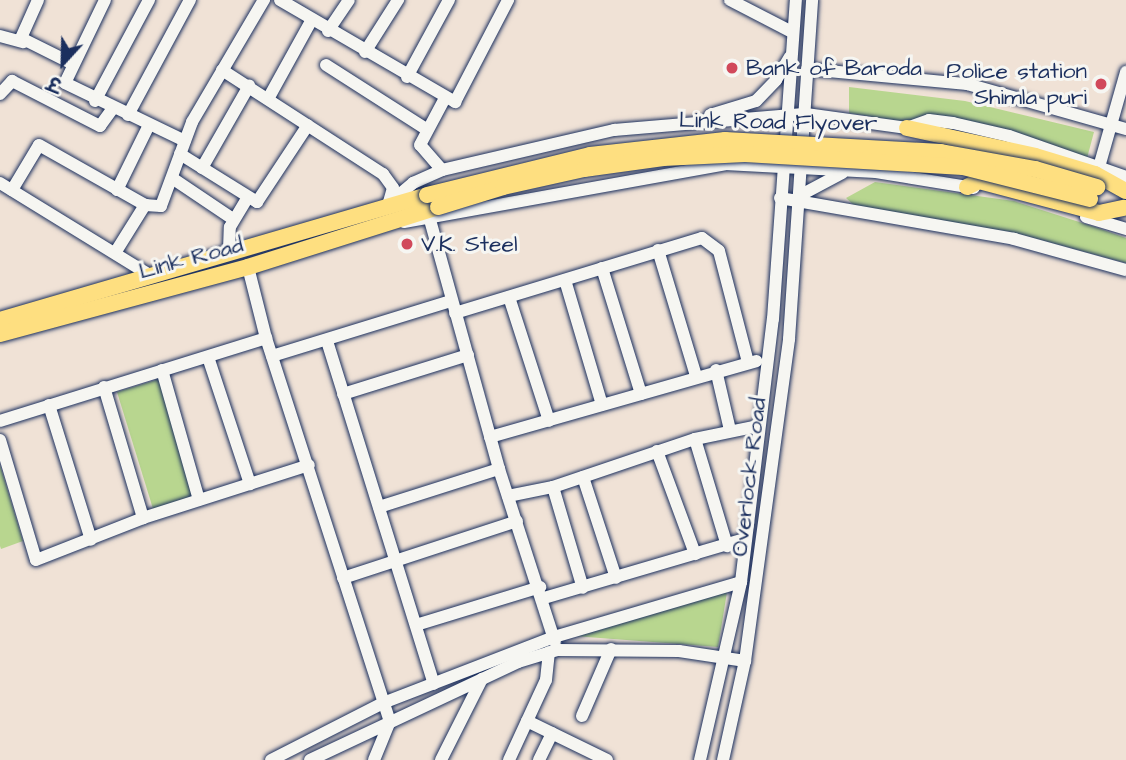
<!DOCTYPE html>
<meta charset="utf-8">
<style>
body{margin:0}
#map{position:relative;width:1126px;height:760px;overflow:hidden;background:#f0e2d6;font-family:"Architects Daughter","Playpen Sans Deva",sans-serif}
div>[style]{position:absolute}
[style*='--x']{left:calc(var(--x)*1px);top:calc(var(--y)*1px);width:calc(var(--w)*1px);rotate:calc(var(--a)*1deg)}
.green>*{inset:0;background:#b8d68f}
.roads{filter:drop-shadow(0 0 2px #1b2f5e) drop-shadow(0 0 2px #1b2f5e)}
.minor>*{height:12px;margin:-6px;padding:0 6px;transform-origin:6px;border-radius:6px;background:#f6f6f2}
.major>*{height:16px;margin:-8px;padding:0 8px;transform-origin:8px;border-radius:8px;background:#fedf80}
.bridges{filter:drop-shadow(0 0 2px #1b2f5e) drop-shadow(0 0 2px #1b2f5e)}
.major-bridge>*{height:16px;margin:-8px;padding:0 8px;transform-origin:8px;border-radius:8px;background:#fedf80}
.dots>*{width:19px;height:19px;translate:-50% -50%;box-sizing:border-box;border:4px solid #f6f6f2;border-radius:50%}
span{translate:-50% -50%;white-space:nowrap;text-align:center;line-height:1.15;-webkit-text-stroke:6px #f6f6f2;paint-order:stroke}
.poi-label{font-size:23px;color:#1b2f5e}
.left{translate:0 -50%;text-align:left}
.right{translate:-100% -50%;text-align:right}
.street-label{font-size:23px;color:#1b2f5e}
.north{position:absolute;left:28px;top:28px;width:70px;height:70px;-webkit-text-stroke:5px #f6f6f2;paint-order:stroke;rotate:202deg;font-size:19px;font-weight:700;line-height:28px;text-align:center;color:#1b2f5e}
.north::after{content:'';display:block;margin:auto;width:24px;height:32px;background:#1b2f5e;clip-path:polygon(50% 0,100% 100%,50% 72%,0 100%)}
</style>
<div id="map">
<div class="green">
<div style="clip-path:polygon(849px 87px,965px 101px,1094px 132px,1086px 162px,959px 131px,849px 113px)"></div>
<div style="clip-path:polygon(875px 182px,1014px 201px,1098px 228px,1126px 238px,1126px 263px,1011px 232px,859px 210px,846px 198px)"></div>
<div style="clip-path:polygon(159px 379px,203px 495px,154px 512px,117px 392px)"></div>
<div style="clip-path:polygon(0 465px,23px 541px,1px 549px,0 546px)"></div>
<div style="clip-path:polygon(727px 592px,718px 647px,574px 636px)"></div>
</div>
<div class="roads">
<div class="minor">
<div style="--x:38;--y:0;--w:42;--a:114.1"></div>
<div style="--x:21;--y:38;--w:58;--a:26.6"></div>
<div style="--x:105;--y:0;--w:92;--a:115.7"></div>
<div style="--x:65;--y:83;--w:133;--a:25.8"></div>
<div style="--x:280;--y:0;--w:203;--a:30.2"></div>
<div style="--x:455;--y:102;--w:115;--a:-62.5"></div>
<div style="--x:730;--y:0;--w:70;--a:27.3"></div>
<div style="--x:328;--y:31;--w:37;--a:-56"></div>
<div style="--x:0;--y:36;--w:24;--a:15"></div>
<div style="--x:365;--y:52;--w:62;--a:-57.6"></div>
<div style="--x:326;--y:65;--w:119;--a:32.6"></div>
<div style="--x:807;--y:69;--w:161;--a:5.4"></div>
<div style="--x:967;--y:84;--w:165;--a:15.8"></div>
<div style="--x:222;--y:70;--w:192;--a:32.9"></div>
<div style="--x:383;--y:174;--w:17;--a:54"></div>
<div style="--x:393;--y:188;--w:15;--a:106"></div>
<div style="--x:407;--y:77;--w:88;--a:-61.4"></div>
<div style="--x:0;--y:94;--w:18;--a:-47"></div>
<div style="--x:12;--y:81;--w:99;--a:27.1"></div>
<div style="--x:100;--y:126;--w:22;--a:-54"></div>
<div style="--x:268;--y:99;--w:89;--a:-61.1"></div>
<div style="--x:95;--y:101;--w:115;--a:-61.9"></div>
<div style="--x:128;--y:115;--w:131;--a:-61.7"></div>
<div style="--x:710;--y:115;--w:48;--a:-16.9"></div>
<div style="--x:756;--y:101;--w:29;--a:-46"></div>
<div style="--x:776;--y:80;--w:27;--a:-59"></div>
<div style="--x:180;--y:154;--w:91;--a:31.9"></div>
<div style="--x:257;--y:202;--w:92;--a:-56.5"></div>
<div style="--x:1099;--y:167;--w:99;--a:-74.1"></div>
<div style="--x:202;--y:168;--w:95;--a:-60.2"></div>
<div style="--x:442;--y:170;--w:33;--a:-131"></div>
<div style="--x:420;--y:145;--w:53;--a:-62"></div>
<div style="--x:172;--y:178;--w:73;--a:33.9"></div>
<div style="--x:0;--y:183;--w:174;--a:31.6"></div>
<div style="--x:12;--y:190;--w:52;--a:-59"></div>
<div style="--x:39;--y:145;--w:122;--a:29.5"></div>
<div style="--x:145;--y:205;--w:16;--a:4"></div>
<div style="--x:161;--y:206;--w:90;--a:-69.7"></div>
<div style="--x:192;--y:122;--w:142;--a:-59.5"></div>
<div style="--x:117;--y:190;--w:72;--a:-63.8"></div>
<div style="--x:799;--y:196;--w:49;--a:-28.1"></div>
<div style="--x:780;--y:198;--w:238;--a:9.9"></div>
<div style="--x:1014;--y:239;--w:116;--a:15.5"></div>
<div style="--x:388;--y:204;--w:33;--a:-40"></div>
<div style="--x:413;--y:183;--w:32;--a:-24"></div>
<div style="--x:442;--y:170;--w:177;--a:-13.1"></div>
<div style="--x:614;--y:130;--w:193;--a:-4.8"></div>
<div style="--x:806;--y:114;--w:102;--a:7.9"></div>
<div style="--x:907;--y:128;--w:23;--a:-20"></div>
<div style="--x:929;--y:120;--w:24;--a:7"></div>
<div style="--x:953;--y:123;--w:57;--a:13.1"></div>
<div style="--x:1009;--y:136;--w:124;--a:19.3"></div>
<div style="--x:1086;--y:217;--w:42;--a:16.7"></div>
<div style="--x:430;--y:220;--w:258;--a:74.5"></div>
<div style="--x:499;--y:469;--w:182;--a:72.1"></div>
<div style="--x:404;--y:222;--w:326;--a:-10.2"></div>
<div style="--x:725;--y:164;--w:151;--a:3"></div>
<div style="--x:876;--y:172;--w:99;--a:9.3"></div>
<div style="--x:229;--y:250;--w:23;--a:-88"></div>
<div style="--x:230;--y:227;--w:33;--a:-59"></div>
<div style="--x:658;--y:250;--w:132;--a:73.2"></div>
<div style="--x:115;--y:253;--w:57;--a:-58"></div>
<div style="--x:248;--y:267;--w:73;--a:75.8"></div>
<div style="--x:266;--y:338;--w:403;--a:72.1"></div>
<div style="--x:390;--y:721;--w:42;--a:112.3"></div>
<div style="--x:602;--y:268;--w:132;--a:72.8"></div>
<div style="--x:565;--y:280;--w:130;--a:73.5"></div>
<div style="--x:509;--y:297;--w:130;--a:72.1"></div>
<div style="--x:455;--y:313;--w:258;--a:-16.9"></div>
<div style="--x:702;--y:238;--w:21;--a:37"></div>
<div style="--x:719;--y:251;--w:115;--a:75.4"></div>
<div style="--x:327;--y:341;--w:359;--a:72.7"></div>
<div style="--x:272;--y:356;--w:187;--a:-17.1"></div>
<div style="--x:208;--y:357;--w:134;--a:71.7"></div>
<div style="--x:162;--y:370;--w:135;--a:74.1"></div>
<div style="--x:716;--y:370;--w:62;--a:76.9"></div>
<div style="--x:104;--y:387;--w:137;--a:73.4"></div>
<div style="--x:343;--y:394;--w:131;--a:-17.3"></div>
<div style="--x:49;--y:405;--w:141;--a:72.7"></div>
<div style="--x:0;--y:421;--w:279;--a:-17.3"></div>
<div style="--x:490;--y:437;--w:277;--a:-15.9"></div>
<div style="--x:695;--y:439;--w:112;--a:73.3"></div>
<div style="--x:0;--y:440;--w:125;--a:73.3"></div>
<div style="--x:36;--y:560;--w:115;--a:-21.4"></div>
<div style="--x:143;--y:518;--w:174;--a:-17.7"></div>
<div style="--x:657;--y:451;--w:110;--a:69.7"></div>
<div style="--x:583;--y:477;--w:106;--a:71.9"></div>
<div style="--x:553;--y:487;--w:105;--a:73.5"></div>
<div style="--x:508;--y:496;--w:46;--a:-11.3"></div>
<div style="--x:553;--y:487;--w:150;--a:-18.7"></div>
<div style="--x:695;--y:439;--w:64;--a:-11.7"></div>
<div style="--x:379;--y:507;--w:126;--a:-17.6"></div>
<div style="--x:343;--y:578;--w:183;--a:-18.1"></div>
<div style="--x:544;--y:598;--w:209;--a:-16.4"></div>
<div style="--x:416;--y:625;--w:130;--a:-17"></div>
<div style="--x:582;--y:716;--w:73;--a:-66.6"></div>
<div style="--x:527;--y:721;--w:89;--a:26"></div>
<div style="--x:271;--y:760;--w:126;--a:-27"></div>
<div style="--x:383;--y:703;--w:183;--a:-21.1"></div>
<div style="--x:554;--y:637;--w:195;--a:-16.4"></div>
<div style="--x:310;--y:760;--w:230;--a:-25.2"></div>
<div style="--x:518;--y:662;--w:41;--a:-17.1"></div>
<div style="--x:557;--y:650;--w:122;--a:0.5"></div>
<div style="--x:679;--y:651;--w:67;--a:8.6"></div>
<div style="--x:441;--y:760;--w:91;--a:-63.2"></div>
<div style="--x:509;--y:760;--w:88;--a:-65.2"></div>
<div style="--x:546;--y:680;--w:28;--a:-84"></div>
<div style="--x:539;--y:760;--w:30;--a:-64"></div>
<div style="--x:700;--y:760;--w:183;--a:-77"></div>
<div style="--x:741;--y:582;--w:265;--a:-83.1"></div>
<div style="--x:773;--y:319;--w:320;--a:-85.9"></div>
<div style="--x:723;--y:760;--w:101;--a:-77.5"></div>
<div style="--x:745;--y:661;--w:325;--a:-82.2"></div>
<div style="--x:789;--y:339;--w:340;--a:-86.1"></div>
</div>
<div class="major">
<div style="--x:907;--y:128;--w:131;--a:12.3"></div>
<div style="--x:1035;--y:156;--w:63;--a:16.7"></div>
<div style="--x:1095;--y:174;--w:35;--a:29"></div>
<div style="--x:967;--y:187;--w:13;--a:-27"></div>
<div style="--x:979;--y:181;--w:124;--a:14.9"></div>
<div style="--x:1099;--y:213;--w:25;--a:-12"></div>
<div style="--x:0;--y:320;--w:445;--a:-16.3"></div>
<div style="--x:0;--y:334;--w:257;--a:-15.1"></div>
<div style="--x:248;--y:267;--w:199;--a:-17.5"></div>
</div>
</div>
<div class="bridges">
<div class="major-bridge">
<div style="--x:427;--y:195;--w:168;--a:-13.8"></div>
<div style="--x:590;--y:155;--w:136;--a:-6.3"></div>
<div style="--x:725;--y:140;--w:216;--a:3.2"></div>
<div style="--x:941;--y:152;--w:96;--a:10.3"></div>
<div style="--x:1035;--y:169;--w:65;--a:16.2"></div>
<div style="--x:438;--y:207;--w:68;--a:-17.1"></div>
<div style="--x:503;--y:187;--w:83;--a:-12.5"></div>
<div style="--x:584;--y:169;--w:80;--a:-7.9"></div>
<div style="--x:663;--y:158;--w:82;--a:-2.8"></div>
<div style="--x:745;--y:154;--w:218;--a:3.4"></div>
<div style="--x:963;--y:167;--w:131;--a:14.1"></div>
</div>
</div>
<div class="dots">
<div style="left:732px;top:68px;background:#d1495b"></div>
<div style="left:1101px;top:84px;background:#d1495b"></div>
<div style="left:407px;top:244px;background:#d1495b"></div>
</div>
<div class="poi-label">
<span class="left" style="left:746px;top:68px">Bank of Baroda</span>
<span class="right" style="left:1087px;top:84px">Police station<br>Shimla puri</span>
<span class="left" style="left:421px;top:244px">V.K. Steel</span>
</div>
<div class="street-label">
<span style="left:778px;top:122px;rotate:1deg">Link Road Flyover</span>
<span style="left:191px;top:258px;rotate:-15deg">Link Road</span>
<span style="left:749px;top:477px;rotate:-83deg">Overlock Road</span>
</div>
<div class="north">उ</div>
</div>
